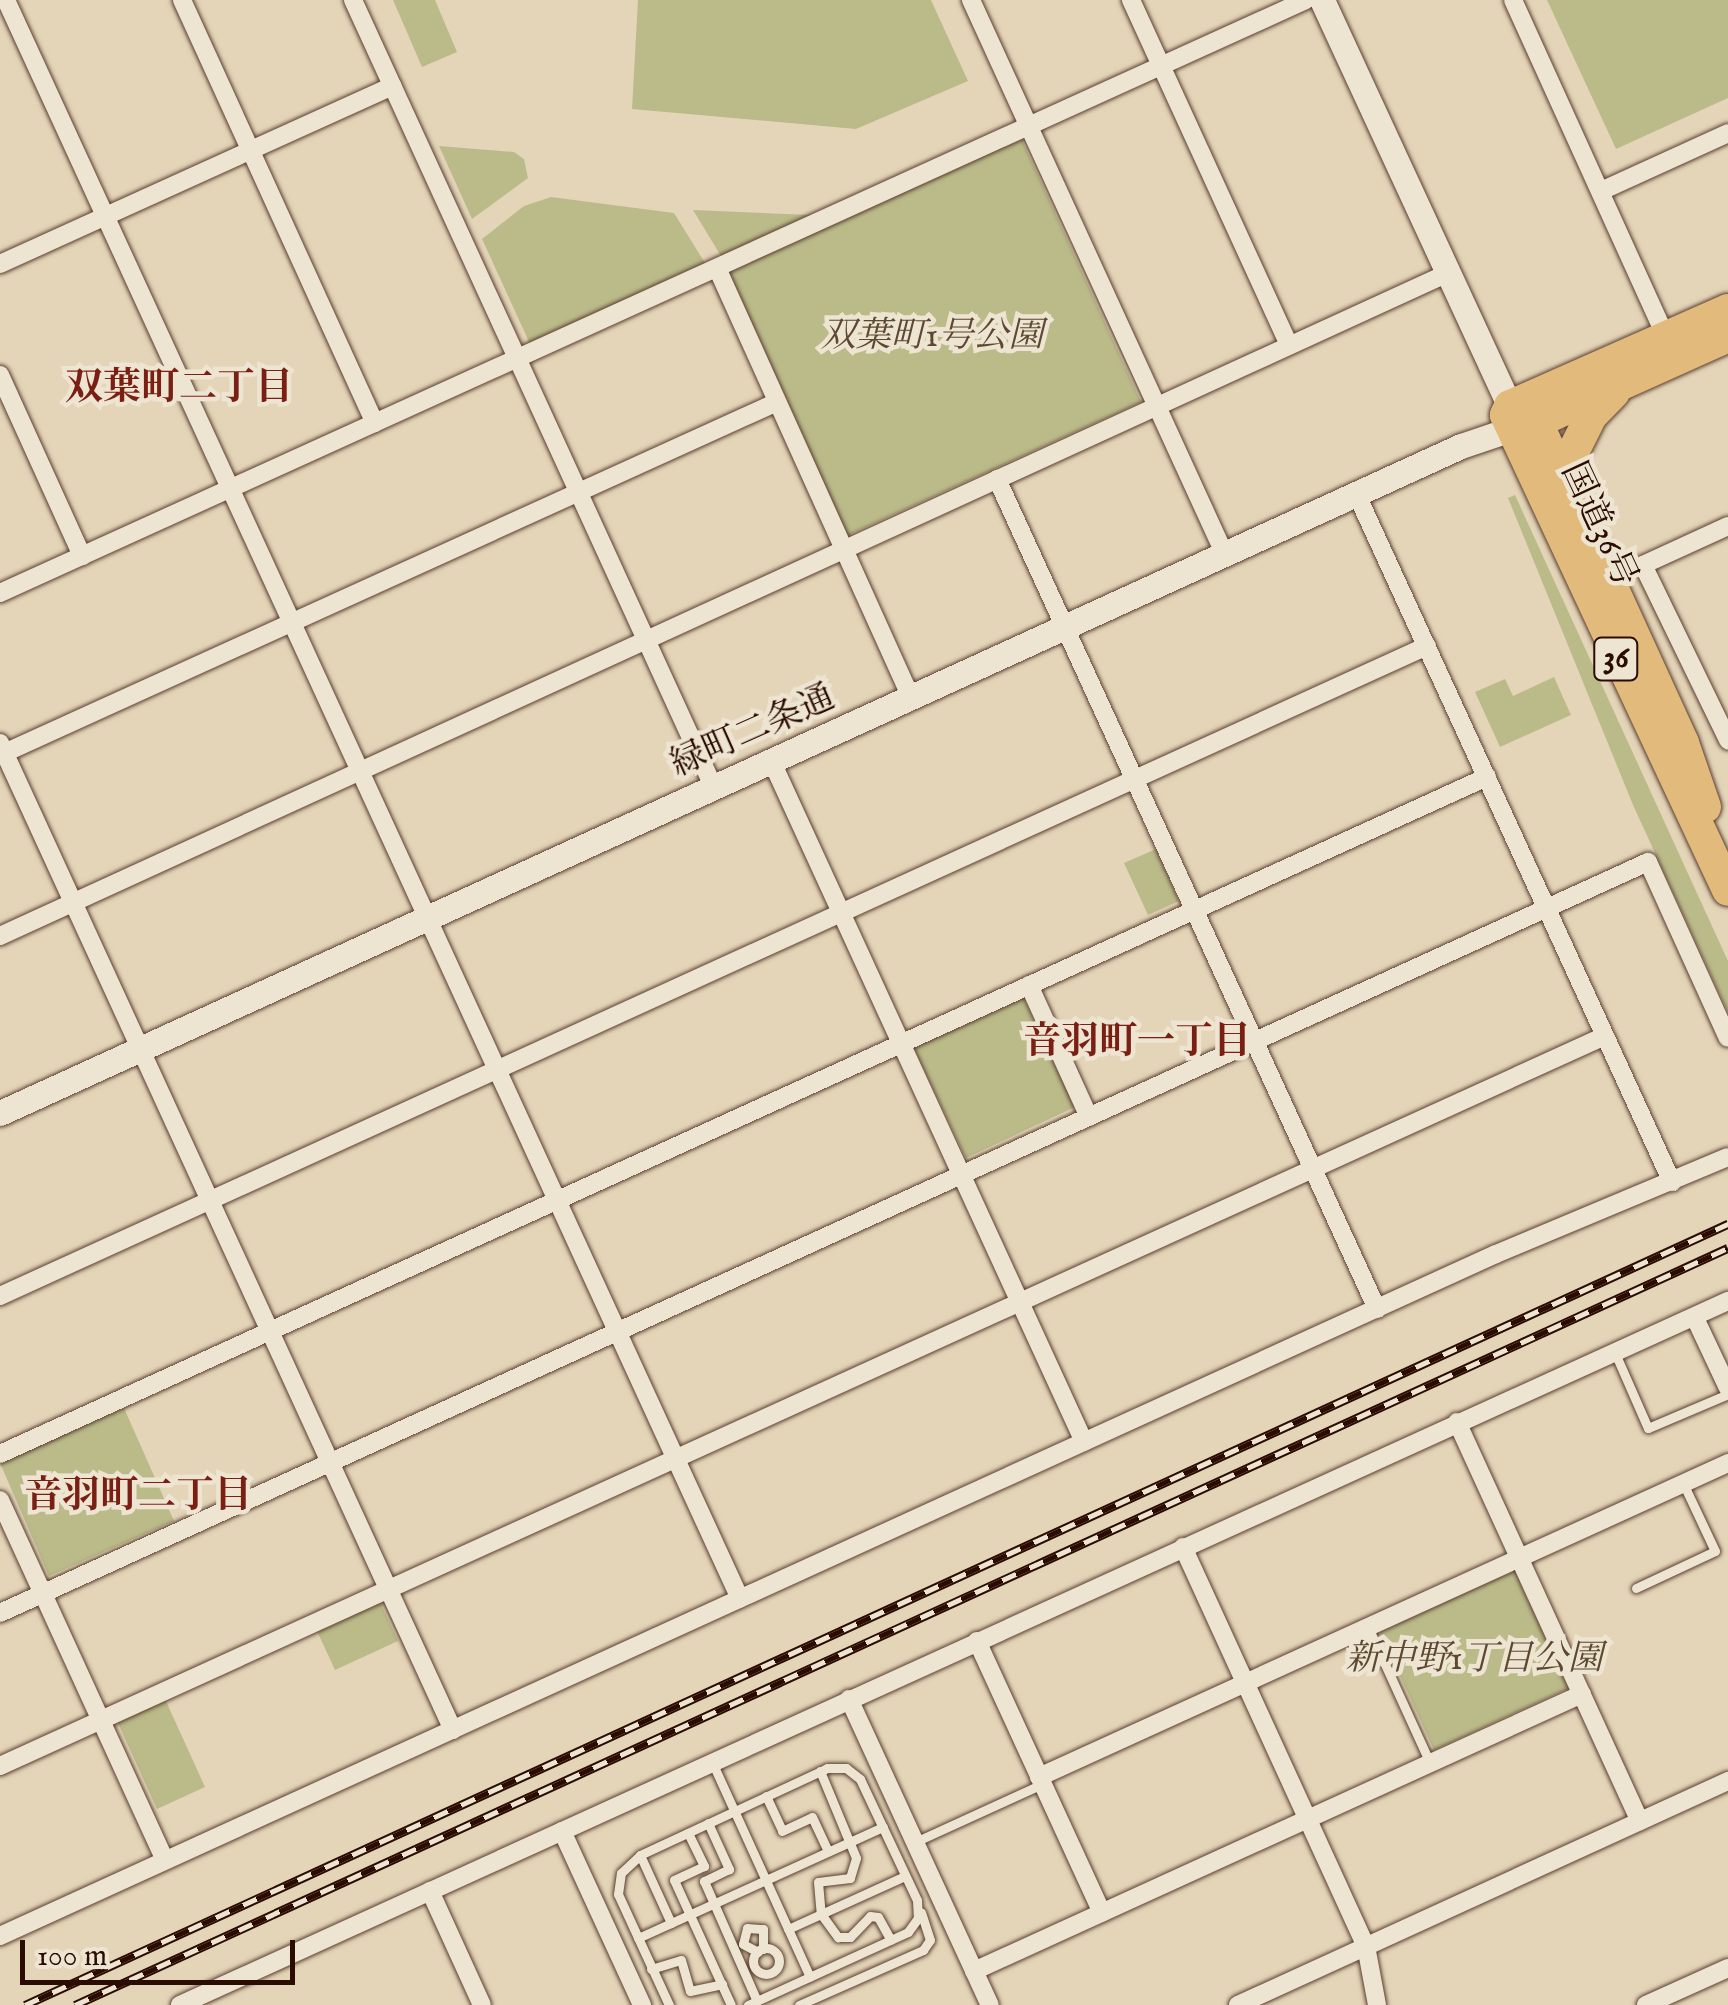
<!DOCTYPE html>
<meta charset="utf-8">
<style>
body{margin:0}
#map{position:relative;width:1728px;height:2005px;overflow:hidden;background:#e4d5b8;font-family:"IM FELL English","Noto Serif JP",serif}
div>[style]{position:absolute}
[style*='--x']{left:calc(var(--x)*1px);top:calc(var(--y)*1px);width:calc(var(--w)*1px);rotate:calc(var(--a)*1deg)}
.green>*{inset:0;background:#bbbb8a}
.roads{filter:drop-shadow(0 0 2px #593e2f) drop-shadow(0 0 2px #593e2f)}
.lane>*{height:9px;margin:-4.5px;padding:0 4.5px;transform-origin:4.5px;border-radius:4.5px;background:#ede4d1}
.lane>.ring{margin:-4.5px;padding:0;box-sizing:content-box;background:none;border:9px solid #ede4d1;border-radius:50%}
.street>*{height:18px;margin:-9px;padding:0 9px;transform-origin:9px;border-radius:9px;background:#ede4d1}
.secondary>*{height:25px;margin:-12.5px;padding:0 12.5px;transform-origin:12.5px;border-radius:12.5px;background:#ede4d1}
.highway>*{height:32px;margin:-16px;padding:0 16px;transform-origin:16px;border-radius:16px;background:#e2ba7c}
.rail>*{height:9px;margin-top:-4.5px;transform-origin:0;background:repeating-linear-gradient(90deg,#ede4d1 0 15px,#2b0c01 0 30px);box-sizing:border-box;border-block:2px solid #2b0c01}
span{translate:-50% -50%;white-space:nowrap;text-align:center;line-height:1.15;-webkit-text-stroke:9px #ede4d1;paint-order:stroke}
.shield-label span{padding:2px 8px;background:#ede4d1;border:2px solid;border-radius:8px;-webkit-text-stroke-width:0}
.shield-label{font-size:32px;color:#2b0c01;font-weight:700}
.park-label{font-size:35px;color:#5d4931;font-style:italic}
.street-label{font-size:35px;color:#2b0c01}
.neighbourhood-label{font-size:38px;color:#7a1f14;font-weight:700}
.scale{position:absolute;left:20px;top:1940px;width:275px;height:45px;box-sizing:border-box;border:5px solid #2b0c01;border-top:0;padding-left:12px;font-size:30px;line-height:35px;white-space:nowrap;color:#2b0c01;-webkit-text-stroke:8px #ede4d1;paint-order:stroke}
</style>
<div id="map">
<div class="green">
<div style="clip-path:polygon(393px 0,435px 0,457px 52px,422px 67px)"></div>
<div style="clip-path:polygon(638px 0,931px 0,968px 81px,856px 129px,632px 109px)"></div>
<div style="clip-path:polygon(1547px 0,1728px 0,1728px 98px,1616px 149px)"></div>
<div style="clip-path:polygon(1021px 138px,1141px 402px,844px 537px,724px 273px)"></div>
<div style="clip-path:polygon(439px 146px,514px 152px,524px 159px,528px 178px,472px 219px)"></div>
<div style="clip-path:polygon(551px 197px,674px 213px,705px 263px,530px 344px,482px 239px,524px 206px)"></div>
<div style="clip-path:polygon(693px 210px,811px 215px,721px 256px)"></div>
<div style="clip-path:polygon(1515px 495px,1728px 961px,1728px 1012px,1633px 805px,1508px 498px)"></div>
<div style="clip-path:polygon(1554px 677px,1571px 715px,1500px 747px,1475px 692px,1505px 679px,1513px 696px)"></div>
<div style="clip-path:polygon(1156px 849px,1179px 901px,1148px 915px,1124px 863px)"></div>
<div style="clip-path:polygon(1023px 997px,1075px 1107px,966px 1158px,914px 1048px)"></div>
<div style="clip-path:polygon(124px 1408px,174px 1521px,49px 1576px,0 1463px)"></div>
<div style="clip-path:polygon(1514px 1570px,1569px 1688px,1434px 1750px,1380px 1632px)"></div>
<div style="clip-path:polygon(380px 1602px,398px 1641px,335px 1670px,317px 1631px)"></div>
<div style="clip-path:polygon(165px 1699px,205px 1787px,157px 1809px,117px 1721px)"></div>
</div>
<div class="roads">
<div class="lane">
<div style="--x:1615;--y:1353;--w:82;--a:66.3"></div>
<div style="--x:1648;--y:1428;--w:87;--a:-23"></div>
<div style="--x:1636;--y:1588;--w:87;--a:-25.1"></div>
<div style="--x:1715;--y:1551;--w:75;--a:-115.2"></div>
<div style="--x:1368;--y:1627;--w:149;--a:65.5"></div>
<div style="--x:712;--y:1762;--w:236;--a:65.5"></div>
<div style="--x:820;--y:1771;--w:94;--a:67.5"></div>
<div style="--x:856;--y:1858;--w:21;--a:107"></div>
<div style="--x:850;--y:1878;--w:32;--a:173"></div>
<div style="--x:818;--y:1882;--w:32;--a:85"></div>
<div style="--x:821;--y:1914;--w:29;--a:54"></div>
<div style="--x:838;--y:1937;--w:12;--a:0"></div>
<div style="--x:850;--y:1937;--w:29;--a:-46"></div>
<div style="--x:870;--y:1916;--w:8;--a:7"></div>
<div style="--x:878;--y:1917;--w:26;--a:61"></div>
<div style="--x:766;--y:1796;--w:38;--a:65"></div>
<div style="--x:782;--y:1831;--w:33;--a:-25"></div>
<div style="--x:812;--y:1817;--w:38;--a:65"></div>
<div style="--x:708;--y:1823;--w:51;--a:65.5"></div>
<div style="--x:729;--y:1869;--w:28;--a:154"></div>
<div style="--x:704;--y:1881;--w:131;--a:66.2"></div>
<div style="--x:688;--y:1833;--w:37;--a:64"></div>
<div style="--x:704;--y:1866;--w:33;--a:155"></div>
<div style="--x:674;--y:1880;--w:137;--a:65.5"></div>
<div style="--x:915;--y:1842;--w:140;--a:-24.5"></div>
<div style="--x:640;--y:1855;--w:75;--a:65.5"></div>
<div style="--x:788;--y:1929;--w:128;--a:-24.4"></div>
<div style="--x:638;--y:1938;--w:269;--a:-24.4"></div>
<div class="ring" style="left:753px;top:1948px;width:17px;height:17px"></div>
<div style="--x:758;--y:1952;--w:17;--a:-152"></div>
<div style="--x:743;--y:1944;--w:16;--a:-76"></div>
<div style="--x:747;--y:1928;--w:16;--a:4"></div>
<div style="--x:763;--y:1929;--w:20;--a:90"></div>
<div style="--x:651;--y:1969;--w:31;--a:-17"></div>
<div style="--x:681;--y:1960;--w:32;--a:74"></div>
<div style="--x:690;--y:1991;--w:33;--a:-12"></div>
<div style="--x:669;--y:2005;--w:122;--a:-114.7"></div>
<div style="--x:618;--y:1894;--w:21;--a:-82"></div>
<div style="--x:621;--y:1873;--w:26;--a:-43"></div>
<div style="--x:640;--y:1855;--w:206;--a:-24.9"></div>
<div style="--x:827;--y:1768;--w:19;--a:0"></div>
<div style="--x:846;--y:1768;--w:18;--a:38"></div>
<div style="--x:860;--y:1779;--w:134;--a:64.8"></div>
<div style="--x:917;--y:1900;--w:18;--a:87"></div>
<div style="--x:918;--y:1918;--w:17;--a:126"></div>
<div style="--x:908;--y:1932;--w:176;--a:155.5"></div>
<div style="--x:799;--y:2005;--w:136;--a:-23.9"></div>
<div style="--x:923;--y:1950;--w:12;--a:-55"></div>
<div style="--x:930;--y:1940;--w:29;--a:-108"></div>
</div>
<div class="street">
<div style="--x:6;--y:0;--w:1759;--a:65.34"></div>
<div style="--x:182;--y:0;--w:465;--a:65.5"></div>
<div style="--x:353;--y:0;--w:867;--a:65.39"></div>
<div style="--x:971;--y:0;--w:610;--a:65.41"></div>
<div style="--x:1131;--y:0;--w:379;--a:65.4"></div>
<div style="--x:1513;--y:0;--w:371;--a:65.6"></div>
<div style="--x:1601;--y:191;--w:140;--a:-24.5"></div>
<div style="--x:0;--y:264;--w:431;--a:-24.4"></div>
<div style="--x:717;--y:268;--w:472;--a:65.7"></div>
<div style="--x:0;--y:375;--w:199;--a:65.6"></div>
<div style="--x:997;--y:479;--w:913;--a:65.4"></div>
<div style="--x:1357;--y:495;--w:756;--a:65.37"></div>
<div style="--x:1728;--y:526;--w:94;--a:155.4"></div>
<div style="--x:1643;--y:565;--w:195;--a:64.1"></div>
<div style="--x:0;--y:593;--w:1434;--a:-24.42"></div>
<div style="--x:0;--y:743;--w:1086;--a:65.35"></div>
<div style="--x:0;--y:755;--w:853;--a:-24.43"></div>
<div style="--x:772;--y:762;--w:748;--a:65.35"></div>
<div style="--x:0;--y:936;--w:1590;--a:-24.6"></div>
<div style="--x:1029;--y:985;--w:145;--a:65.6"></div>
<div style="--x:0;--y:1296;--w:1568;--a:-24.49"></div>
<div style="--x:1695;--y:1318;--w:77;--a:64.8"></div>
<div style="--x:1457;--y:1422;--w:439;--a:65.4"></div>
<div style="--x:0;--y:1454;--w:1634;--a:-24.48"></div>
<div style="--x:0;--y:1500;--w:396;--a:65.4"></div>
<div style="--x:1183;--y:1547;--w:439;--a:65.4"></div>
<div style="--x:1366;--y:1946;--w:60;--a:79.4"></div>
<div style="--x:0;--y:1613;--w:1811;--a:-24.5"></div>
<div style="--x:1648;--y:862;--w:193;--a:65.6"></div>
<div style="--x:977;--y:1641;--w:299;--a:65.3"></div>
<div style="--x:849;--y:1699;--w:337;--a:65.3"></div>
<div style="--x:0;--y:1766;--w:1763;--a:-24.46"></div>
<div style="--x:1039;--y:1777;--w:757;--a:-24.5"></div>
<div style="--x:562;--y:1831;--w:192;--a:65.3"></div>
<div style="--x:430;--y:1891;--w:125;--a:65.5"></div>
<div style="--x:0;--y:1936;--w:1644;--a:-24.51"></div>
<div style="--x:1496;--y:1254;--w:251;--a:-22.7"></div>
<div style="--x:974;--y:1971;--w:668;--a:-24.49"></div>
<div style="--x:180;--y:2005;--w:1701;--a:-24.46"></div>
<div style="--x:1238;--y:2005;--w:539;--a:-24.57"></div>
<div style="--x:1646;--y:2005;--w:90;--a:-24.3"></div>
</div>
<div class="secondary">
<div style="--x:1322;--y:0;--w:447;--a:65.2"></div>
<div style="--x:1510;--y:406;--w:17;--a:33"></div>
<div style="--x:0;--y:1113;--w:1606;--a:-24.54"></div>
<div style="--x:1461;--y:446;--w:69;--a:-18.7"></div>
</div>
<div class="highway">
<div style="--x:1728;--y:310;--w:238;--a:156.2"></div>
<div style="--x:1510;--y:406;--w:10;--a:114"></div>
<div style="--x:1506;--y:415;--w:524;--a:64.95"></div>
<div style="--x:1561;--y:476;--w:67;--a:-63.4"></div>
<div style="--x:1591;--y:416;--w:33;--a:-46"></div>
<div style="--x:1705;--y:807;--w:68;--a:-109"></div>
<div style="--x:1683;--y:743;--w:353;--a:-114.5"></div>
<div style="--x:1537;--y:422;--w:209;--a:-24.2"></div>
</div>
</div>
<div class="rail">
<div style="--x:25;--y:2005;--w:1874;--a:-24.64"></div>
<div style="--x:75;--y:2005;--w:1818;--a:-24.61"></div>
</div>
<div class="shield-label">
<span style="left:1616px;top:659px">36</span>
</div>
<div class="park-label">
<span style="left:932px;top:337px">双葉町1号公園</span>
<span style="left:1474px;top:1660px">新中野1丁目公園</span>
</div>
<div class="street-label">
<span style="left:1598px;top:525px;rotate:65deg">国道36号</span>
<span style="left:753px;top:732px;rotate:-24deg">緑町二条通</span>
</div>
<div class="neighbourhood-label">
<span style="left:179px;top:390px">双葉町二丁目</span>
<span style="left:1137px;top:1044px">音羽町一丁目</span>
<span style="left:138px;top:1498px">音羽町二丁目</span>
</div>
<div class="scale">100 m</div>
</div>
